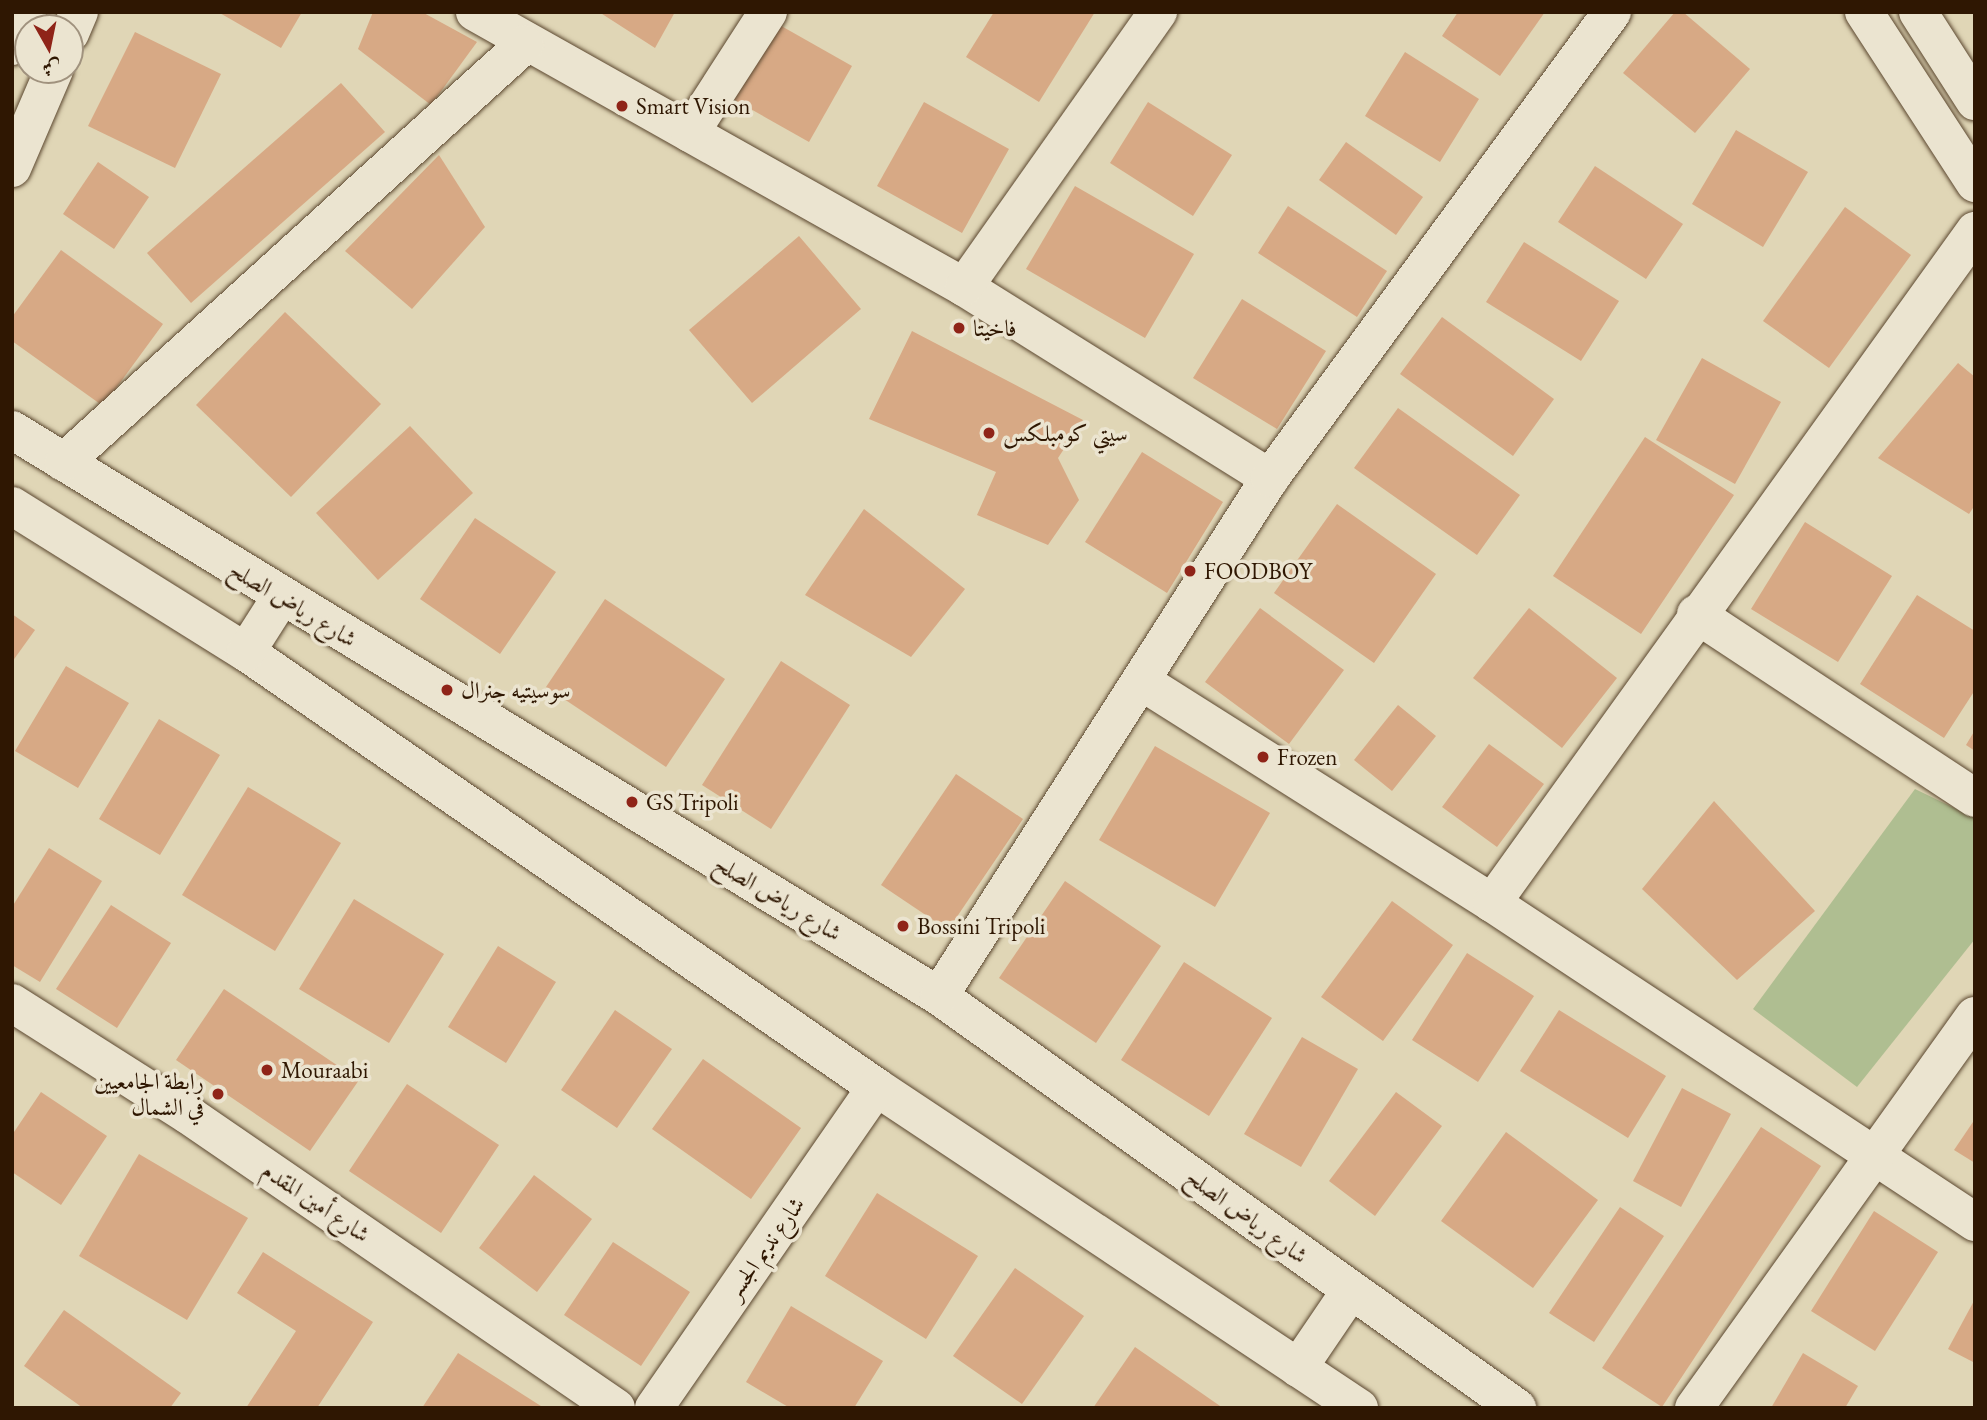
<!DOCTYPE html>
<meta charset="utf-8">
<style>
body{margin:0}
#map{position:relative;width:1987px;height:1420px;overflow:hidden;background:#e0d6b6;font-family:"EB Garamond",Amiri,serif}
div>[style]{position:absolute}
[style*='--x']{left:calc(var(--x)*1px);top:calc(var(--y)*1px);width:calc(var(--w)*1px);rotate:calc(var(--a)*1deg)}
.green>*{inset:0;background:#afbe91}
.building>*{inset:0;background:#d7a985}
.roads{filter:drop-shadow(0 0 2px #5b472f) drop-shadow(0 0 2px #5b472f)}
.minor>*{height:38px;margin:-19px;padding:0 19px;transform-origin:19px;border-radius:19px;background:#ebe4d0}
.dots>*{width:19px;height:19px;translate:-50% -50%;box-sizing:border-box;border:4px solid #ebe4d0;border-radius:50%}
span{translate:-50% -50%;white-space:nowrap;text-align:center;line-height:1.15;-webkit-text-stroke:7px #ebe4d0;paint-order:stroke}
.poi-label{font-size:23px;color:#2f1702}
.left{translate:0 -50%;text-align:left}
.right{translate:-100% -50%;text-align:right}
.street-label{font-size:23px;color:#2f1702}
.frame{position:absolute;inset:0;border:14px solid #2f1702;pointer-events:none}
.north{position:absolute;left:14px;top:14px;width:70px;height:70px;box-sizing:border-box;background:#ebe4d0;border:2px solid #a0927e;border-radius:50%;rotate:171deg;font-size:19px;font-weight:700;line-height:28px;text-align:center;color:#2f1702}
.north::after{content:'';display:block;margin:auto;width:24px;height:32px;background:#8f2418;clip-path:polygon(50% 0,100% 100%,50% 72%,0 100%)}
</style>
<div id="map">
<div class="green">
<div style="clip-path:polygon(1915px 789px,1975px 818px,1975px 939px,1857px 1087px,1753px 1009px)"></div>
</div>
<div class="building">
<div style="clip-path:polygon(218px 12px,302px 12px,281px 48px)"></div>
<div style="clip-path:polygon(373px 12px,422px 12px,477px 42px,431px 105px,358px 49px)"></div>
<div style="clip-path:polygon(599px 12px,675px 12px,655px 48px)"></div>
<div style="clip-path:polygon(994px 12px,1095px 12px,1039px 102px,966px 57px)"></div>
<div style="clip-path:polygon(1458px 12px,1545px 12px,1500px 76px,1442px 36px)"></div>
<div style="clip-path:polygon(1675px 12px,1683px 12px,1750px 69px,1695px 133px,1623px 73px)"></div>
<div style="clip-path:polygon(776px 23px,852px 66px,809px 142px,733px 99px)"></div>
<div style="clip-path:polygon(135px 32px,221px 74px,175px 168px,88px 126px)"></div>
<div style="clip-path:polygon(1405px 52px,1479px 99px,1440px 162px,1365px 116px)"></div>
<div style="clip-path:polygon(341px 83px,385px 132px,191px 303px,147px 253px)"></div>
<div style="clip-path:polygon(924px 102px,1009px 149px,962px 233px,877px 186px)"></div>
<div style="clip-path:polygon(1148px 102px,1232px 155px,1193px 216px,1110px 163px)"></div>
<div style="clip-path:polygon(1736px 130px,1808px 172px,1763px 247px,1692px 204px)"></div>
<div style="clip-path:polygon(1346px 142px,1423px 197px,1396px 235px,1319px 180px)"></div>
<div style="clip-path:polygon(439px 155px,485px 227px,412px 309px,345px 251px)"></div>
<div style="clip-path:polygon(98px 162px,149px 197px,114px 249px,63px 214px)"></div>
<div style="clip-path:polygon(1595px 166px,1683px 224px,1646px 279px,1558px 222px)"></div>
<div style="clip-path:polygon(1075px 186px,1194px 254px,1145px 338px,1026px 269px)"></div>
<div style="clip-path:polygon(1288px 206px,1387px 271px,1357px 317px,1258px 253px)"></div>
<div style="clip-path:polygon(1845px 207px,1911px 255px,1829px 368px,1763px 321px)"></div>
<div style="clip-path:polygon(799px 236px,861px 309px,752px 403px,689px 330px)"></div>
<div style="clip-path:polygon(1524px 242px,1619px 301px,1581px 361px,1486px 302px)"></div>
<div style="clip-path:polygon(61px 250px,163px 324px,103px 406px,12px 341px,12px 317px)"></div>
<div style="clip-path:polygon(1242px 299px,1326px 351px,1277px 429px,1193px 378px)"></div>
<div style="clip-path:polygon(285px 312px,381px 404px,291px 497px,196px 405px)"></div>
<div style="clip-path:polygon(1442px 317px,1554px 399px,1513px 456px,1400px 374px)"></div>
<div style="clip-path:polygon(912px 331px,1083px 420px,1058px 458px,1079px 500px,1048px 545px,977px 515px,996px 472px,869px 419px)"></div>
<div style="clip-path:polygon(1702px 358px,1781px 402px,1735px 484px,1656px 440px)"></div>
<div style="clip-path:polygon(1958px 363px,1975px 377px,1975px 505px,1969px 514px,1878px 458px)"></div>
<div style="clip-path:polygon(1398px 408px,1520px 495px,1477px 555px,1354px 468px)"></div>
<div style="clip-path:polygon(410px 426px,473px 493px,378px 580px,316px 513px)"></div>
<div style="clip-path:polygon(1645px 437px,1734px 495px,1641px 634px,1553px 576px)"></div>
<div style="clip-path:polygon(1142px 452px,1223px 502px,1167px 593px,1085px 542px)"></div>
<div style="clip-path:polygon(1337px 504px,1436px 574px,1374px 663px,1274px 593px)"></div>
<div style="clip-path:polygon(864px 509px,965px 589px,911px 657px,805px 595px)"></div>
<div style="clip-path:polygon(475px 518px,556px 572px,500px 654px,420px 599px)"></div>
<div style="clip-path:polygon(1805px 522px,1892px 576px,1838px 662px,1751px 609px)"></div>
<div style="clip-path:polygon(1917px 595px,1975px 631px,1975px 690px,1944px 738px,1860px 684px)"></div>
<div style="clip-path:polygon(605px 599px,725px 679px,666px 767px,546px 687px)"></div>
<div style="clip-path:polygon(1260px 608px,1344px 670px,1289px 744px,1205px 682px)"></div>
<div style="clip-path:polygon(1529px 608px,1617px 678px,1562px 748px,1473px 678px)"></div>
<div style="clip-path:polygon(12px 614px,35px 630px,12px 662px)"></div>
<div style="clip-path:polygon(781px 661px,850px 705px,771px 829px,702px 785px)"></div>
<div style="clip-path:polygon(66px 666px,129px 703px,78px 788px,15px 751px)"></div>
<div style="clip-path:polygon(1398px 705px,1436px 736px,1392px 791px,1354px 760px)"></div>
<div style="clip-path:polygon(159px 719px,220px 755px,160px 855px,99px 819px)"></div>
<div style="clip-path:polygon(1975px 730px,1975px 751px,1966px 745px)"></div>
<div style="clip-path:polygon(1489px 744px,1544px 784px,1497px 847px,1442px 807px)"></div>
<div style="clip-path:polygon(1155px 746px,1270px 813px,1215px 907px,1099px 840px)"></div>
<div style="clip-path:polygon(956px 774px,1023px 819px,948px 930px,881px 885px)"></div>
<div style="clip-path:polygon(248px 787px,341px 843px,275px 951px,182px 895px)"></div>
<div style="clip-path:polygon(1714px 801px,1815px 911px,1737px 980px,1642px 889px)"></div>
<div style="clip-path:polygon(49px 848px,102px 881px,40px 982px,12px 965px,12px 907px)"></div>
<div style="clip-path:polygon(1065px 881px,1161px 946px,1096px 1043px,999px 978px)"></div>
<div style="clip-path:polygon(354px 899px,444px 954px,389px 1043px,299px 989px)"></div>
<div style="clip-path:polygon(1392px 901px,1453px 945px,1383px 1041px,1321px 997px)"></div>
<div style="clip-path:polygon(111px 905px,171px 943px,117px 1028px,56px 989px)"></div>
<div style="clip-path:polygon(498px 946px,556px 982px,506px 1063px,448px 1027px)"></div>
<div style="clip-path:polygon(1467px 953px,1534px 996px,1478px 1082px,1412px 1040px)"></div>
<div style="clip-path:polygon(1184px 962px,1272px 1018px,1209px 1116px,1121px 1060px)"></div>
<div style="clip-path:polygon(224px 989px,359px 1080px,310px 1151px,176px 1060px)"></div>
<div style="clip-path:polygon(615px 1010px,672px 1049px,617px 1128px,561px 1090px)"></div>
<div style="clip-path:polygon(1559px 1010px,1666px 1076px,1628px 1138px,1520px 1071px)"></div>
<div style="clip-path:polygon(1302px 1037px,1358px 1069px,1301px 1167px,1244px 1134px)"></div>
<div style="clip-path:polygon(703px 1059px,801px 1128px,751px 1199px,652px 1129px)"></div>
<div style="clip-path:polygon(407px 1084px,499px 1145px,441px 1233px,349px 1171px)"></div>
<div style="clip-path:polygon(1682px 1088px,1731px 1114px,1681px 1207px,1633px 1181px)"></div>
<div style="clip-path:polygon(41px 1092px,107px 1136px,61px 1205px,12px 1172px,12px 1135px)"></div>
<div style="clip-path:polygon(1396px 1092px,1442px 1126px,1375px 1216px,1329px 1181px)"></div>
<div style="clip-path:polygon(1975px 1119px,1975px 1163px,1954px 1150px)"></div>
<div style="clip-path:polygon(1761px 1127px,1821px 1166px,1662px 1407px,1602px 1368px)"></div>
<div style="clip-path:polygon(1506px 1132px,1598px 1200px,1533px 1288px,1441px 1221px)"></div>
<div style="clip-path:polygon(139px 1154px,248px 1218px,187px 1320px,79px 1256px)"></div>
<div style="clip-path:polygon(534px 1175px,592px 1219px,537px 1292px,479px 1248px)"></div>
<div style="clip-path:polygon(877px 1193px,978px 1256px,926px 1339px,825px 1276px)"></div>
<div style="clip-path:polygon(1620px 1207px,1664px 1236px,1594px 1342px,1549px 1313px)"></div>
<div style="clip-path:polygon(1874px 1211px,1938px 1252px,1875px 1351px,1811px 1311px)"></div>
<div style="clip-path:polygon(613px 1242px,690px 1292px,641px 1366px,564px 1315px)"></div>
<div style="clip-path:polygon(263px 1252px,373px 1322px,317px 1408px,246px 1408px,296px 1331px,237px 1293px)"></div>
<div style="clip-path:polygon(1015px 1268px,1084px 1316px,1022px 1404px,953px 1356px)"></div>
<div style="clip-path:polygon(1975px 1299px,1975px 1363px,1948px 1349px)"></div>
<div style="clip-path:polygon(791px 1306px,883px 1361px,854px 1408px,790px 1408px,746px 1382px)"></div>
<div style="clip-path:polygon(64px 1310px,181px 1393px,170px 1408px,83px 1408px,24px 1366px)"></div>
<div style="clip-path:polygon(1135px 1347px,1223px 1408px,1093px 1408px)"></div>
<div style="clip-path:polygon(458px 1353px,544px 1408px,422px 1408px)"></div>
<div style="clip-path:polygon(1803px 1353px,1858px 1386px,1845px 1408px,1771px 1408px)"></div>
</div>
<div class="roads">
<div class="minor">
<div style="--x:475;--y:12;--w:561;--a:29.35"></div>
<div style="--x:964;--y:287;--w:361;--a:32"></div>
<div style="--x:1864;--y:12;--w:204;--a:57"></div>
<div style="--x:1918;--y:12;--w:106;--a:57.4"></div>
<div style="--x:70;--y:33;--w:23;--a:-67"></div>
<div style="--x:12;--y:46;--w:37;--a:-66"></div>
<div style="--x:690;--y:133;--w:144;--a:-57.2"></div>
<div style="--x:12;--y:168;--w:107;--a:-66.8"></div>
<div style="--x:964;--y:287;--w:337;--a:-54.8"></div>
<div style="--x:12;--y:430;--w:1086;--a:31.41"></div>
<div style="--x:939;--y:996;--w:710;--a:35.48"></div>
<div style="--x:64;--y:462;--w:622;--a:-42.2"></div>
<div style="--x:12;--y:506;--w:276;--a:32"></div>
<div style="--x:246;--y:652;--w:766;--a:34.62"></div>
<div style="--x:876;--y:1087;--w:580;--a:33.61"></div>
<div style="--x:1696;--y:614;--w:334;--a:33.4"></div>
<div style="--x:246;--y:652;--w:65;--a:-57.5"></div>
<div style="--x:1141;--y:681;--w:415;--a:32.3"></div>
<div style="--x:1492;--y:903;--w:579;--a:33.44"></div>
<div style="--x:1492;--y:903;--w:828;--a:-54.29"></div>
<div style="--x:939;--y:996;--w:615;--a:-57.42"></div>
<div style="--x:1270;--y:478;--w:578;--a:-53.72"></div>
<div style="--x:12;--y:1003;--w:207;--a:32.4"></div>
<div style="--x:187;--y:1114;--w:520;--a:34.42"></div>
<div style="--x:1298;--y:1368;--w:94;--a:-55.8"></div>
<div style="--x:654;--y:1408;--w:390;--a:-55.3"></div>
<div style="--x:1694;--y:1408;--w:482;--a:-54.4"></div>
</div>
</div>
<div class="dots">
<div style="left:622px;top:106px;background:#8f2418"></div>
<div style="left:959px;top:328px;background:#8f2418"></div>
<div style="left:989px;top:433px;background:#8f2418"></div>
<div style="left:1190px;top:571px;background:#8f2418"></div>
<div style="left:447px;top:690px;background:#8f2418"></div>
<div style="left:1263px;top:757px;background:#8f2418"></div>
<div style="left:632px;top:802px;background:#8f2418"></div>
<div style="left:903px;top:926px;background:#8f2418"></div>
<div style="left:267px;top:1070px;background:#8f2418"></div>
<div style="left:218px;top:1094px;background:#8f2418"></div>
</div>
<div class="poi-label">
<span class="left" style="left:636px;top:106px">Smart Vision</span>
<span class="left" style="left:973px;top:328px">فاخيتا</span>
<span class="left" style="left:1003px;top:433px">سيتي كومبلكس</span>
<span class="left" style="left:1204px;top:571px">FOODBOY</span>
<span class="left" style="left:461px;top:690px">سوسيتيه جنرال</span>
<span class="left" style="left:1277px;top:757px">Frozen</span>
<span class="left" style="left:646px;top:802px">GS Tripoli</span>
<span class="left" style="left:917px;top:926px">Bossini Tripoli</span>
<span class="left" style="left:281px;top:1070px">Mouraabi</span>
<span class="right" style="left:204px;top:1094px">رابطة الجامعيين<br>في الشمال</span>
</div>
<div class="street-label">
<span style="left:293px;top:604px;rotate:31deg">شارع رياض الصلح</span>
<span style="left:778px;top:898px;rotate:31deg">شارع رياض الصلح</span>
<span style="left:316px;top:1202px;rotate:34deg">شارع أمين المقدم</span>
<span style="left:1247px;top:1216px;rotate:36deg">شارع رياض الصلح</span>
<span style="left:765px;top:1248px;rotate:-55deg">شارع نديم الجسر</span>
</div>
<div class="frame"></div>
<div class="north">ش</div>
</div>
